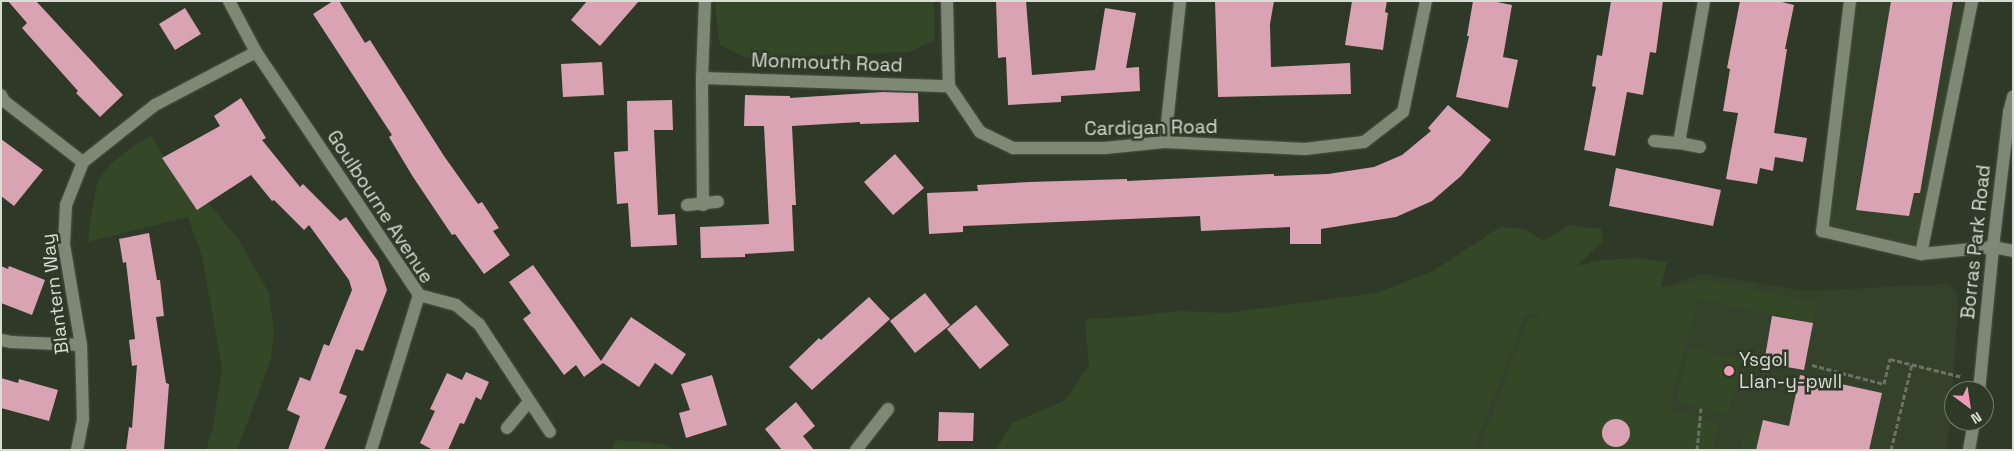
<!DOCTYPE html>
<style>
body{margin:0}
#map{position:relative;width:2014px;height:451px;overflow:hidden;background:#2f3928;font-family:"Space Grotesk",sans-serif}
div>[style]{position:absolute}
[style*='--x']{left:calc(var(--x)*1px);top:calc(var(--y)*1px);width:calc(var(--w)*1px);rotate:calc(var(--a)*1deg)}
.built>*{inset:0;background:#34422b}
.green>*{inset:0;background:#344726}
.building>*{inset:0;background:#daa3b3}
.round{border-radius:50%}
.path>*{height:3px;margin-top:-1.5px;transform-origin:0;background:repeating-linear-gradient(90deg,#6a7264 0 5px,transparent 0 7.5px)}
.roads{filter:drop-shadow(0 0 1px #4d5547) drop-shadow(0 0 1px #4d5547)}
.minor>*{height:12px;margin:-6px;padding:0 6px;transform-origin:6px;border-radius:6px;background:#7d8975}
.dots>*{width:14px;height:14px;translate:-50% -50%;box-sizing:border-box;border:2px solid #2f3928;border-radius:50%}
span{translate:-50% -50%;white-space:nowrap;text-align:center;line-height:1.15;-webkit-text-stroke:5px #2f3928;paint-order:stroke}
.street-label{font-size:19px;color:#d7ddd3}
.poi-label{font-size:19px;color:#d7ddd3}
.left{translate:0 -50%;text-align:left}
.frame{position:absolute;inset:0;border:2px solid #d7ddd3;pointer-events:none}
.north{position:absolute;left:1944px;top:381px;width:50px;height:50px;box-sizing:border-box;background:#2f3928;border:1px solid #727b6c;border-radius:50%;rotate:149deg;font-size:14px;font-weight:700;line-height:20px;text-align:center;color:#d7ddd3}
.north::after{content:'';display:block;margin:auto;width:18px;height:22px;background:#f09ab5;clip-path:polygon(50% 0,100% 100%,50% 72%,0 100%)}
</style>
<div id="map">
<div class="built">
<div style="clip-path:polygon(1850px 1px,1972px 1px,1921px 254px,1822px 231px)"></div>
<div style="clip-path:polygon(1702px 274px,1805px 291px,1948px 284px,1956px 292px,1958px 304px,1950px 425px,1946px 450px,1473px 450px,1525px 316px,1649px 292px)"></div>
</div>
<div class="green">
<div style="clip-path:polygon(717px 1px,934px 1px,934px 41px,908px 52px,746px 58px,720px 45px,715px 6px)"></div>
<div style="clip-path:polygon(151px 135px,170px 168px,210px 205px,238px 239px,269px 293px,274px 333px,271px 359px,237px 450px,206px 450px,213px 427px,222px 369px,203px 260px,188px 217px,88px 242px,90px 221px,98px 180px,111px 164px,130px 148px)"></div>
<div style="clip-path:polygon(1569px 225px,1601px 229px,1603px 241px,1577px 266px,1601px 260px,1637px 258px,1667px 262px,1661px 287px,1679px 286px,1701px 279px,1817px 303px,1813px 323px,1699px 299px,1670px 400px,1674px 411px,1719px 424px,1713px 447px,1726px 450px,1479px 450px,1529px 319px,1538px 317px,1539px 313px,1525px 316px,1473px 450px,996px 450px,1012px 423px,1066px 400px,1089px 365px,1085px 319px,1128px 317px,1179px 311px,1226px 313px,1377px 293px,1433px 271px,1500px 227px,1525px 229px,1543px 241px)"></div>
<div style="clip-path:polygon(1690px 347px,1742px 360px,1728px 415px,1676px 401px)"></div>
<div style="clip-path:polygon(1746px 430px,1760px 433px,1756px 450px,1740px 450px)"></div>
<div style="clip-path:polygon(615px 440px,665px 444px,676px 450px,612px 450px)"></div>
</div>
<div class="building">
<div style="clip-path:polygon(8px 1px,36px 1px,123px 95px,100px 117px,76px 93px,78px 91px,22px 28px,27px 23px)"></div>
<div style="clip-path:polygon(333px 1px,339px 1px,365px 43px,370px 40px,444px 156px,478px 204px,482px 202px,499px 228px,493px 231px,510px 255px,484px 274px,455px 234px,452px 235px,413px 177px,389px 137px,392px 135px,313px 14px)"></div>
<div style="clip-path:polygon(587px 1px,639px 1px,600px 46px,571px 20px)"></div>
<div style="clip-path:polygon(996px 1px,1026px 1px,1032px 75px,1095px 70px,1105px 8px,1136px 13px,1126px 68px,1139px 67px,1140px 91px,1061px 96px,1061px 102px,1008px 105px,1006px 57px,998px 58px)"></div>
<div style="clip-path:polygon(1215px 1px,1274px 1px,1270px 24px,1271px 67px,1350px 63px,1351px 94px,1218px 97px)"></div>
<div style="clip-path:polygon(1352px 1px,1387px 1px,1385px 12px,1388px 13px,1383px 50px,1345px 45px)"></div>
<div style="clip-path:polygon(1473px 1px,1492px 1px,1512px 5px,1503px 57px,1518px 60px,1508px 108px,1456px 97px,1469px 36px,1467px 36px)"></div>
<div style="clip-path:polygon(1611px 1px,1663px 1px,1656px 53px,1650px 52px,1643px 95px,1627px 92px,1615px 156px,1584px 150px,1596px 87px,1592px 86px,1597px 55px,1602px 56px)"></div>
<div style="clip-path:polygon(1740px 1px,1778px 1px,1794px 5px,1785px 49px,1787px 49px,1774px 133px,1807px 138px,1803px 162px,1775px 157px,1773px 171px,1760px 168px,1757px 184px,1726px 179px,1738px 113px,1723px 111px,1730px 69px,1727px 68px)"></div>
<div style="clip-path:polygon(1891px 1px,1953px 1px,1920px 193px,1914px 193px,1909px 216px,1856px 210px)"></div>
<div style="clip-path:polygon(185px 8px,201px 34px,175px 50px,159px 24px)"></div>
<div style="clip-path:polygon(602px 62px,604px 95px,563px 97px,561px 64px)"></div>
<div style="clip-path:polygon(883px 92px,918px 93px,919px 122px,860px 124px,860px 122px,792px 126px,796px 205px,792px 205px,794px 251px,745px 254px,745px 257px,701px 258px,700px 227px,769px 224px,764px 126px,744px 126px,745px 95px,790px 96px,790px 98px)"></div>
<div style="clip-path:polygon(241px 98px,266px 138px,262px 140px,300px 187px,303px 184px,340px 221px,346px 217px,378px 261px,387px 290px,363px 351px,356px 349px,339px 393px,347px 396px,324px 450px,288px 450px,300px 416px,287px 410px,300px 377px,310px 381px,324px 344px,329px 346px,352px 290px,349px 280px,309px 225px,304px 230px,274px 200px,272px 201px,251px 175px,197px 210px,162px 158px,220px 126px,214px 116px)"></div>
<div style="clip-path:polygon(672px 100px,673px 130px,654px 130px,658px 215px,675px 214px,677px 245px,631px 247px,628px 203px,617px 204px,614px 152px,628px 151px,627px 101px)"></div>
<div style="clip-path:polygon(1448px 105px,1491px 140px,1461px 176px,1432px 201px,1396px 217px,1321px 229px,1321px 244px,1290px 244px,1290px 227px,1201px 231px,1200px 216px,963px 226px,963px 232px,929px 234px,927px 193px,978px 191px,977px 185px,1029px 182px,1127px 179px,1127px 181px,1274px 174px,1274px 176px,1328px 174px,1374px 167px,1402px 155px,1431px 131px,1428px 128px)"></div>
<div style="clip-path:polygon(1px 139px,43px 170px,14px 206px,1px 196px)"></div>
<div style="clip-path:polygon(895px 154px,924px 188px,893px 215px,864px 182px)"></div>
<div style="clip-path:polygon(1616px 168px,1721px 190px,1713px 226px,1609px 206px)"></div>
<div style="clip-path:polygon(149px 233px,157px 280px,160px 280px,164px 316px,156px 317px,166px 383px,169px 384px,164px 450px,126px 450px,129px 427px,132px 428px,137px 365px,132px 366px,129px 340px,135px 339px,126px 262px,123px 263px,119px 239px)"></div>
<div style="clip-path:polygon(533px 265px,601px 361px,631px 317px,686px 354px,672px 375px,655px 363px,639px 387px,603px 363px,584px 377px,576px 365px,564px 375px,523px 319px,531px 313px,509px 282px)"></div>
<div style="clip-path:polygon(1px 266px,8px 269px,9px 266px,45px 280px,32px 315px,1px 303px)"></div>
<div style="clip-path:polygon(925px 293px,950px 325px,915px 353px,890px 321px)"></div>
<div style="clip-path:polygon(869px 297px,890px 319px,812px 390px,789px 367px,819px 338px,821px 340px)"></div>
<div style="clip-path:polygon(976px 305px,1009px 345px,980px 369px,947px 329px)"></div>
<div style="clip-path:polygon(1772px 316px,1813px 323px,1804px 370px,1764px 363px)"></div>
<div style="clip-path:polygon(466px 372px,489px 382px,481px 400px,476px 397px,464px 424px,460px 423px,448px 450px,433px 450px,420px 443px,435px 411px,430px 409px,447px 373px,462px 380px)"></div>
<div style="clip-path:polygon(712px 375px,727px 425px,686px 438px,679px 413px,690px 410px,681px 384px)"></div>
<div style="clip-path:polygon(1800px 375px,1882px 393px,1869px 450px,1756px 450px,1763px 420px,1789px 426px)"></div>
<div style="clip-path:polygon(1px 378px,18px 383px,19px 379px,58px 390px,49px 421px,1px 408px)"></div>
<div style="clip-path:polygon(796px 402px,815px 426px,803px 436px,814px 450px,782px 450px,765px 429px)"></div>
<div style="clip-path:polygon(939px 412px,974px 413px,973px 441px,938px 441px)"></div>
<div class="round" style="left:1602px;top:419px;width:28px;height:28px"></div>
</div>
<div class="path">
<div style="--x:1812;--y:365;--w:74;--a:14.8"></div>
<div style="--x:1884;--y:384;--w:26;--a:-77"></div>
<div style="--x:1890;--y:359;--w:75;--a:13.9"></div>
<div style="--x:1697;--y:450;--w:42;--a:-84.6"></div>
<div style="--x:1891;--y:450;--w:89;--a:-76.3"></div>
</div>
<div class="roads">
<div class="minor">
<div style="--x:229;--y:1;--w:58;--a:62.1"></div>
<div style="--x:256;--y:52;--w:293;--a:56.1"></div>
<div style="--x:419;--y:295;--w:162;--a:107.2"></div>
<div style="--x:947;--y:1;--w:85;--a:88.7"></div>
<div style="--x:949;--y:86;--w:55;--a:56"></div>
<div style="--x:980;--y:132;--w:37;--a:26"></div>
<div style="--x:1013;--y:148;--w:92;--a:0"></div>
<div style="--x:1105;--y:148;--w:60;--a:-5.7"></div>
<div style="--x:1165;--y:142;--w:140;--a:2.9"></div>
<div style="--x:1305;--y:149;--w:59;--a:-6.8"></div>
<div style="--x:1364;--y:142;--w:49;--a:-37.6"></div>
<div style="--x:1403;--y:112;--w:113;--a:-78.3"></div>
<div style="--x:1850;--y:1;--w:232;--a:96.9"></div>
<div style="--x:1822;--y:231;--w:102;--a:13.1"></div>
<div style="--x:1921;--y:254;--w:72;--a:-5.6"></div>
<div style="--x:1993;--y:247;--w:20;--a:11"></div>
<div style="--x:702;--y:78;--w:77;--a:-87.8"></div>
<div style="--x:1;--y:95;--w:7;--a:63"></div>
<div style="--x:4;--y:101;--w:100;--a:37.7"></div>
<div style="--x:1654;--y:141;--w:25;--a:5"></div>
<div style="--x:1165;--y:142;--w:142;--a:-83.9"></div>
<div style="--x:1700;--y:147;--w:21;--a:-169"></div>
<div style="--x:1679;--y:143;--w:144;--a:-80"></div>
<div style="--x:687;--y:205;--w:31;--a:-6"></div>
<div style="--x:703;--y:205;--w:127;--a:-90.5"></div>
<div style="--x:702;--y:78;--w:247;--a:1.9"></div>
<div style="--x:1921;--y:254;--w:258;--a:-78.6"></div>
<div style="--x:419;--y:295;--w:38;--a:15"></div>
<div style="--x:456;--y:305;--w:30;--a:40"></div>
<div style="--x:479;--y:324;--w:129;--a:56.7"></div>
<div style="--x:1;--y:340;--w:10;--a:11"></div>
<div style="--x:11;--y:342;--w:70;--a:2.5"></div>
<div style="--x:1979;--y:391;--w:145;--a:-84.4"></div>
<div style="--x:1993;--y:247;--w:136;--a:-83.2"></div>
<div style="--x:2009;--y:112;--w:16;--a:-75"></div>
<div style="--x:507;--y:428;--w:35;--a:-50"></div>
<div style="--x:77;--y:450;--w:32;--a:-79"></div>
<div style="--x:83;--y:419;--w:74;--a:-91.5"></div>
<div style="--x:81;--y:345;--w:102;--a:-99.6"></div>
<div style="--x:64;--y:244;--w:39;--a:-87"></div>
<div style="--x:66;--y:205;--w:46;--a:-68.4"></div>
<div style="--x:83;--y:162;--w:92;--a:-38.4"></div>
<div style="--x:155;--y:105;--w:114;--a:-27.7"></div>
<div style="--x:856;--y:450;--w:52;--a:-52"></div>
<div style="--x:1969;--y:450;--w:29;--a:-80"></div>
</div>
</div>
<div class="dots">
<div style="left:1729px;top:371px;background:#f09ab5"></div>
</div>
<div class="street-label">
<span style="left:827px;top:63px;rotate:2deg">Monmouth Road</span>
<span style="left:1151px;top:128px;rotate:-1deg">Cardigan Road</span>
<span style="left:380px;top:207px;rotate:57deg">Goulbourne Avenue</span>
<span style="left:1976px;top:242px;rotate:-84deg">Borras Park Road</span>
<span style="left:55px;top:294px;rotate:-97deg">Blantern Way</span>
</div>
<div class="poi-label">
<span class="left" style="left:1739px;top:371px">Ysgol<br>Llan-y-pwll</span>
</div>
<div class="frame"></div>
<div class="north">N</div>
</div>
